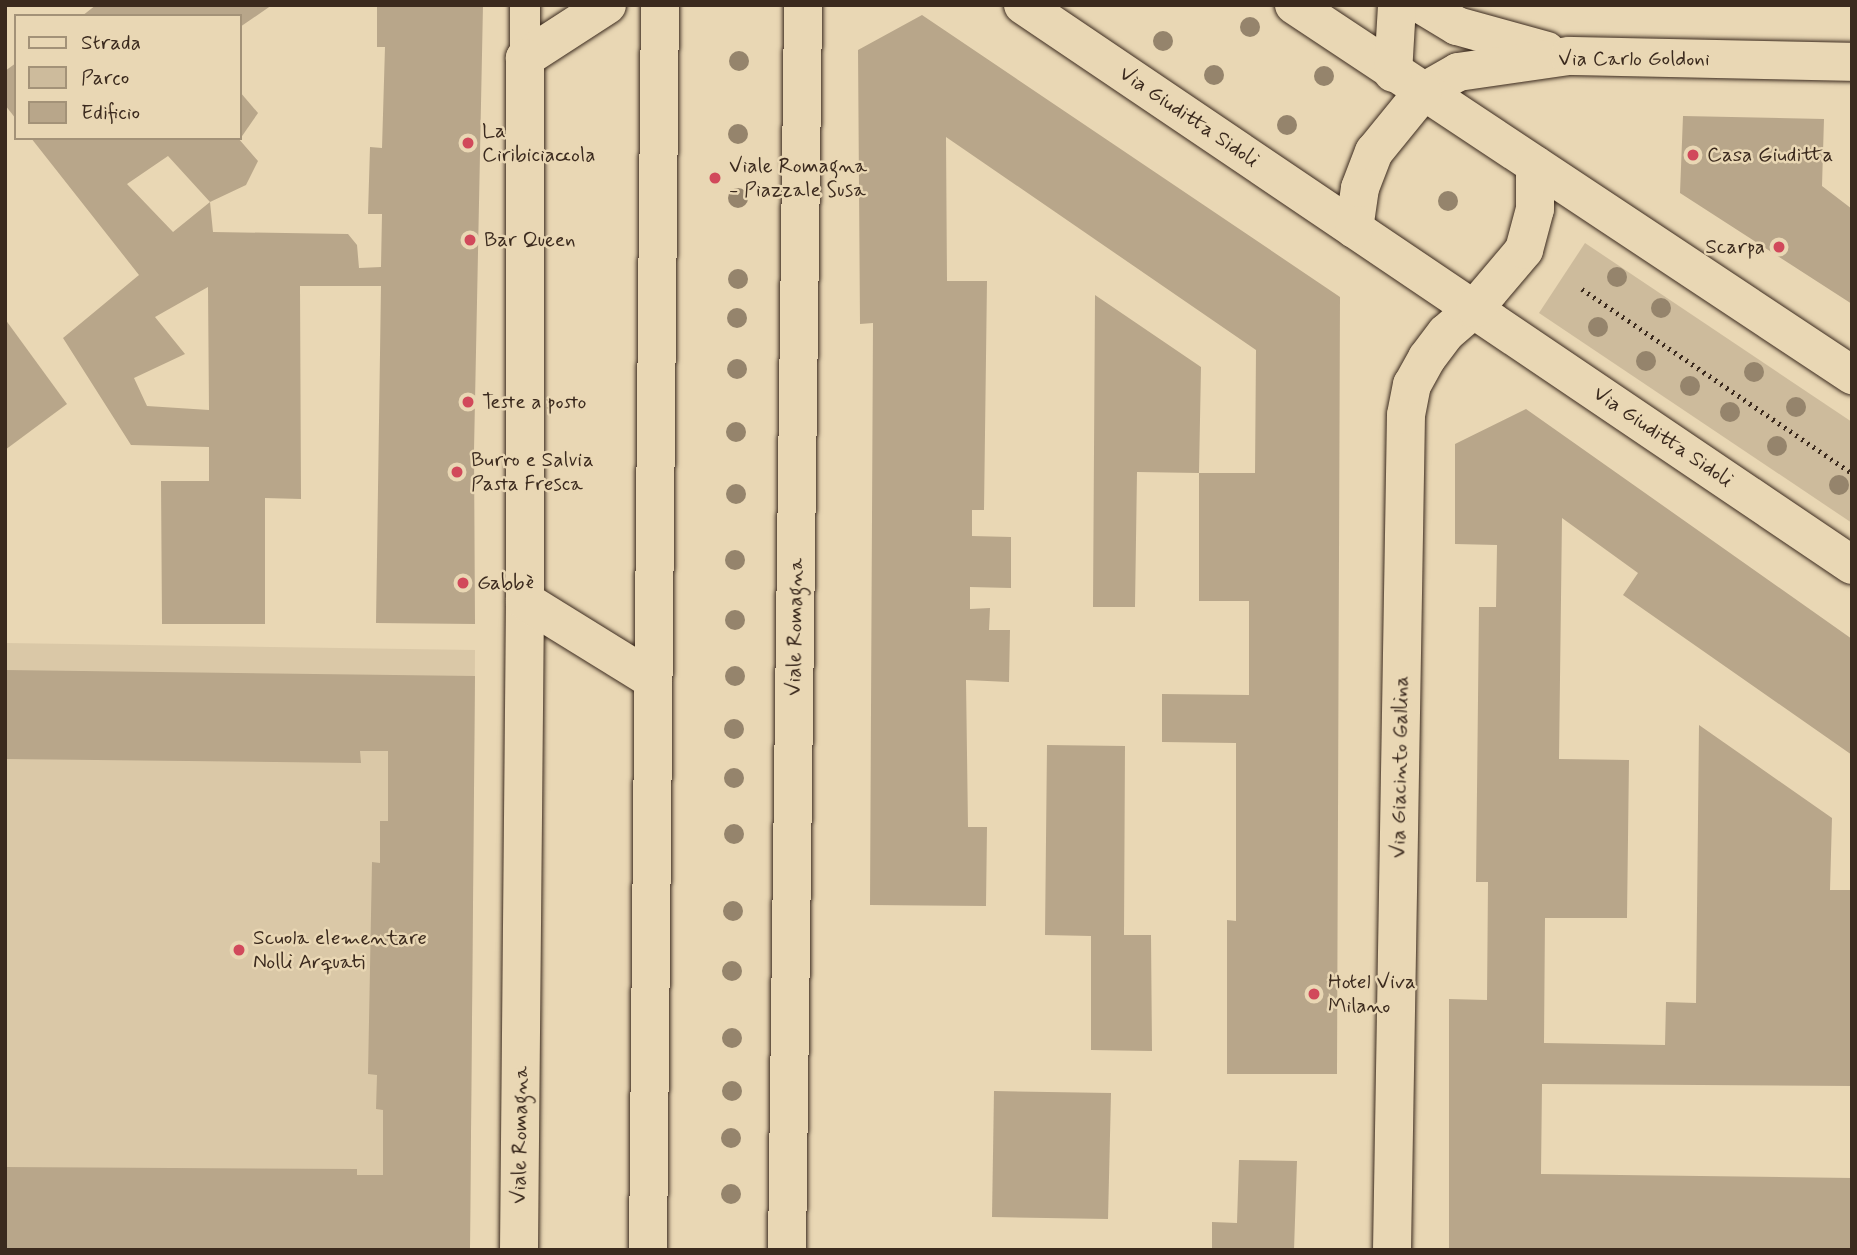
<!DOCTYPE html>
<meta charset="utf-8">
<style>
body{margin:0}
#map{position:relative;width:1857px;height:1255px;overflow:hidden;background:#e9d7b4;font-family:Mynerve,sans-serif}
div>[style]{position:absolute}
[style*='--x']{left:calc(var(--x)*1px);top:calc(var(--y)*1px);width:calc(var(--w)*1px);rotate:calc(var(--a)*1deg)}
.built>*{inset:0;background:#dac8a7}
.green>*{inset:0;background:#cdbb9c}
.building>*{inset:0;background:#b8a68a}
.path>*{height:4.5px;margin-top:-2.25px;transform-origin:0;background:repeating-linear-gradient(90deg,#3b2a1e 0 2px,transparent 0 7px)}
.roads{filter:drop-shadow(0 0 2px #3b2a1e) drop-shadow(0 0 2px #3b2a1e)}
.service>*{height:30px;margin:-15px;padding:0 15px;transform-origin:15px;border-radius:15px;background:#e9d7b4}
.pedestrian>*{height:38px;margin:-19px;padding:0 19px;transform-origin:19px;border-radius:19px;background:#e9d7b4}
.minor>*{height:38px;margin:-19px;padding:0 19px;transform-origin:19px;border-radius:19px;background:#e9d7b4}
.tertiary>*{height:38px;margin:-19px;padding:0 19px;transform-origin:19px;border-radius:19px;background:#e9d7b4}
.secondary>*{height:38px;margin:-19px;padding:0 19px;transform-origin:19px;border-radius:19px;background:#e9d7b4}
.trees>*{width:20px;height:20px;margin:-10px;border-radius:50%;background:#95846c}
.dots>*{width:19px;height:19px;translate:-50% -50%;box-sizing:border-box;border:4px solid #e9d7b4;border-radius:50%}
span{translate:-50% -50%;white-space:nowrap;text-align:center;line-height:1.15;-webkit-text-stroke:5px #e9d7b4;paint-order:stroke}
.street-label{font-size:21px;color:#3b2a1e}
.poi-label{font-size:21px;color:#3b2a1e}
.left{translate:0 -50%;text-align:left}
.right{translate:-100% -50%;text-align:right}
.frame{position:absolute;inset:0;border:7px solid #3b2a1e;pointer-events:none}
.legend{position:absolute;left:14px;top:14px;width:228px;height:126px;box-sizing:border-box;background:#e9d7b4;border:2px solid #a39278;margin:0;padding:9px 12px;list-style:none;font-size:21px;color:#3b2a1e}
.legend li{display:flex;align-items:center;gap:14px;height:35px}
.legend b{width:35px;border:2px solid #a39278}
</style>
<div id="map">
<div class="built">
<div style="clip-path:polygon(5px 643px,475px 650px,470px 1250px,5px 1250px)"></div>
</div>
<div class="green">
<div style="clip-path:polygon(1585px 243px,1852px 422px,1852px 523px,1539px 313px)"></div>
</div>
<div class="building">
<div style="clip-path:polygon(96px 5px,272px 5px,240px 27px,240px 16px,82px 16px)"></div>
<div style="clip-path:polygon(evenodd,377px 5px,483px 5px,474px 451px,475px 624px,376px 623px,381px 286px,300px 286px,301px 499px,265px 498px,265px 624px,162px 624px,161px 481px,209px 481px,209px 447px,131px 445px,63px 338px,139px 275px,31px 138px,238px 138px,258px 161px,246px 185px,210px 202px,213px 232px,348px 234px,357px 245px,359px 268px,381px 267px,382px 214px,368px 214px,370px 147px,382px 148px,385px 47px,377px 47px,377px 5px,168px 156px,210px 202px,173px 232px,127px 184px,168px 156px,377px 5px,208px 287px,209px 410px,147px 406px,134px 378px,185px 354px,155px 317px,208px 287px)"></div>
<div style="clip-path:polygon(922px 15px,1340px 297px,1337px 1074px,1227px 1074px,1227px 920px,1236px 921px,1236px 743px,1162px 742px,1162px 694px,1249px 695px,1249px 601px,1199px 601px,1199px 473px,1255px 473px,1256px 350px,946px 137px,947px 281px,987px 281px,984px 510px,972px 510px,972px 536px,1011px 537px,1011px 588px,970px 587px,970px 609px,990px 608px,989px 630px,1010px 630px,1009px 682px,966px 680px,968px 827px,987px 827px,986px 906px,870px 905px,873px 323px,860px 324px,858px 50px)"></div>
<div style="clip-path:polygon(16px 63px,16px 119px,5px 105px,5px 71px)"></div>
<div style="clip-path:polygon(240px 92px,258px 113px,240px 139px)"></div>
<div style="clip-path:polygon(1683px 116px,1824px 119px,1822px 186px,1852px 209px,1852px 304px,1680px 193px)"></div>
<div style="clip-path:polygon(1095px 295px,1201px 367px,1199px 473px,1137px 472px,1135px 607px,1093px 607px)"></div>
<div style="clip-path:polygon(5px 319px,67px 404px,5px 450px)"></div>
<div style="clip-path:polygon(1526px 409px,1852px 639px,1852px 755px,1623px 595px,1638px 573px,1562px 518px,1559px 759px,1629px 760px,1627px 918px,1545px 918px,1544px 1043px,1665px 1045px,1666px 1002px,1696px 1003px,1699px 725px,1832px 818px,1830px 890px,1852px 890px,1852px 1086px,1542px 1084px,1541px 1174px,1852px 1178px,1852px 1250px,1449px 1250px,1449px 999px,1487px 1000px,1488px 882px,1476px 882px,1479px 607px,1496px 607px,1497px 545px,1455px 544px,1455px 444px)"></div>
<div style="clip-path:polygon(5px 670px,475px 676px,470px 1250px,5px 1250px,5px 1167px,357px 1169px,357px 1175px,383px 1175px,383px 1110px,376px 1109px,377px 1075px,368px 1074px,372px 862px,380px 863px,380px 821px,388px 821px,388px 751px,360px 751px,361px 763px,5px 759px)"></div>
<div style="clip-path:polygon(1047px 745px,1125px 746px,1124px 935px,1151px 935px,1152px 1051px,1091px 1050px,1091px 936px,1045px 935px)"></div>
<div style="clip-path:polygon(994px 1091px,1111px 1093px,1108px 1219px,992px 1217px)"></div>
<div style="clip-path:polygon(1239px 1160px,1297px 1161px,1294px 1250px,1212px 1250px,1212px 1222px,1237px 1223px)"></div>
</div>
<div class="path">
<div style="--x:1582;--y:289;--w:327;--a:34.3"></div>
</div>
<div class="roads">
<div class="service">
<div style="--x:525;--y:58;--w:53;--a:-90"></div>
</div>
<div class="pedestrian">
<div style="--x:519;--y:1250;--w:649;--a:-89.47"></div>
</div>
<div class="minor">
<div style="--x:607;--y:5;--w:98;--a:147.1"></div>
<div style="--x:525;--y:58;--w:543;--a:90"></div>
<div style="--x:525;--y:601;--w:150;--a:31.7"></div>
<div style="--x:1422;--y:5;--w:41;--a:31"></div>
<div style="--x:1457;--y:26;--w:93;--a:15.5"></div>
<div style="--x:1423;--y:92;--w:40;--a:-29.7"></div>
<div style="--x:1458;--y:72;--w:112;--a:-8.2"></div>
<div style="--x:1569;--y:56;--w:283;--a:1.2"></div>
<div style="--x:787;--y:1250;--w:1245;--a:-89.26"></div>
<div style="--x:1392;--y:1250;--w:835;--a:-89.04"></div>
<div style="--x:1406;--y:415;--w:31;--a:-79"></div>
<div style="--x:1412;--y:385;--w:31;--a:-61"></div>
<div style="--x:1427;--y:358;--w:31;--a:-53"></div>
<div style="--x:1446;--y:333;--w:38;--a:-41"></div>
</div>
<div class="tertiary">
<div style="--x:1023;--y:5;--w:1000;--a:34.04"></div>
<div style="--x:1294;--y:5;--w:670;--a:33.55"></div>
<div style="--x:1393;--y:73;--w:68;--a:-86.6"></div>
<div style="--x:1354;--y:229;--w:41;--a:-81.7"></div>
<div style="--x:1360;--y:188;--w:39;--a:-69"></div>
<div style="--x:1374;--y:152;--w:77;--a:-50.8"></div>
<div style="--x:1475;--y:308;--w:76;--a:-49.8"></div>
<div style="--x:1524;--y:250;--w:42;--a:-75"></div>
<div style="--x:1535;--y:209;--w:44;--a:-90"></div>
</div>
<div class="secondary">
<div style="--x:648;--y:1250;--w:1245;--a:-89.45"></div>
</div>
</div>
<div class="trees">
<div style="left:1250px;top:27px"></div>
<div style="left:1163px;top:41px"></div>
<div style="left:739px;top:61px"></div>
<div style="left:1214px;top:75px"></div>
<div style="left:1324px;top:76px"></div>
<div style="left:1287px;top:125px"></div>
<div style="left:738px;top:134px"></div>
<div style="left:738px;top:198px"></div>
<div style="left:1448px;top:201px"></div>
<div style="left:1617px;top:277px"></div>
<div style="left:738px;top:279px"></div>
<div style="left:1661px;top:308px"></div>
<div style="left:737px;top:318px"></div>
<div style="left:1598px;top:327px"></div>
<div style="left:1646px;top:361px"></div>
<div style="left:737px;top:369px"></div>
<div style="left:1754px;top:372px"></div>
<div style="left:1690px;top:386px"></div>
<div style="left:1796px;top:407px"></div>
<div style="left:1730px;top:412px"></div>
<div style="left:736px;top:432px"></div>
<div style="left:1777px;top:446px"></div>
<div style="left:1839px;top:485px"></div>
<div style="left:736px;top:494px"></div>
<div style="left:735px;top:560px"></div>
<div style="left:735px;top:620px"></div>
<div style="left:735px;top:676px"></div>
<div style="left:734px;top:729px"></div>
<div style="left:734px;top:778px"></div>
<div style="left:734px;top:834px"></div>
<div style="left:733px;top:911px"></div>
<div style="left:732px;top:971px"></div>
<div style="left:732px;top:1038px"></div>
<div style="left:732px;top:1091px"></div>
<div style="left:731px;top:1138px"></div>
<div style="left:731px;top:1194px"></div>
</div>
<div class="dots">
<div style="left:468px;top:143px;background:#d1495b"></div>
<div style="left:1693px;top:155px;background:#d1495b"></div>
<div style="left:715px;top:178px;background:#d1495b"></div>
<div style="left:470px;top:240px;background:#d1495b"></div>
<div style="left:1779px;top:247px;background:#d1495b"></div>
<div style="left:468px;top:402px;background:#d1495b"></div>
<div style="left:457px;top:472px;background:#d1495b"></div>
<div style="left:463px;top:583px;background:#d1495b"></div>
<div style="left:239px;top:950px;background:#d1495b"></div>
<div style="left:1314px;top:994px;background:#d1495b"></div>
</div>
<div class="street-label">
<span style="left:1634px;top:59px">Via Carlo Goldoni</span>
<span style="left:1189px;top:117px;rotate:34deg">Via Giuditta Sidoli</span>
<span style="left:1663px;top:437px;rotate:34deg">Via Giuditta Sidoli</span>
<span style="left:795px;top:627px;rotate:-89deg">Viale Romagna</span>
<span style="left:1400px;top:767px;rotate:-89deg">Via Giacinto Gallina</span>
<span style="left:520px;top:1135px;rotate:-89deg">Viale Romagna</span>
</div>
<div class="poi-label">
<span class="left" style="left:482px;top:143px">La<br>Ciribiciaccola</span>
<span class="left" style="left:1707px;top:155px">Casa Giuditta</span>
<span class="left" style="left:729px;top:178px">Viale Romagna<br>- Piazzale Susa</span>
<span class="left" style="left:484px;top:240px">Bar Queen</span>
<span class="right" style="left:1765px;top:247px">Scarpa</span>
<span class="left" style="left:482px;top:402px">Teste a posto</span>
<span class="left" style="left:471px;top:472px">Burro e Salvia<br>Pasta Fresca</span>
<span class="left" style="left:477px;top:583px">Gabbè</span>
<span class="left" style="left:253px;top:950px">Scuola elementare<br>Nolli Arquati</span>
<span class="left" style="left:1328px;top:994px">Hotel Viva<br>Milano</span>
</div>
<div class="frame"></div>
<ul class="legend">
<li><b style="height:9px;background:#e9d7b4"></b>Strada</li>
<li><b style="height:19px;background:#cdbb9c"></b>Parco</li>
<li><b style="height:19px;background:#b8a68a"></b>Edificio</li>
</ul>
</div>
